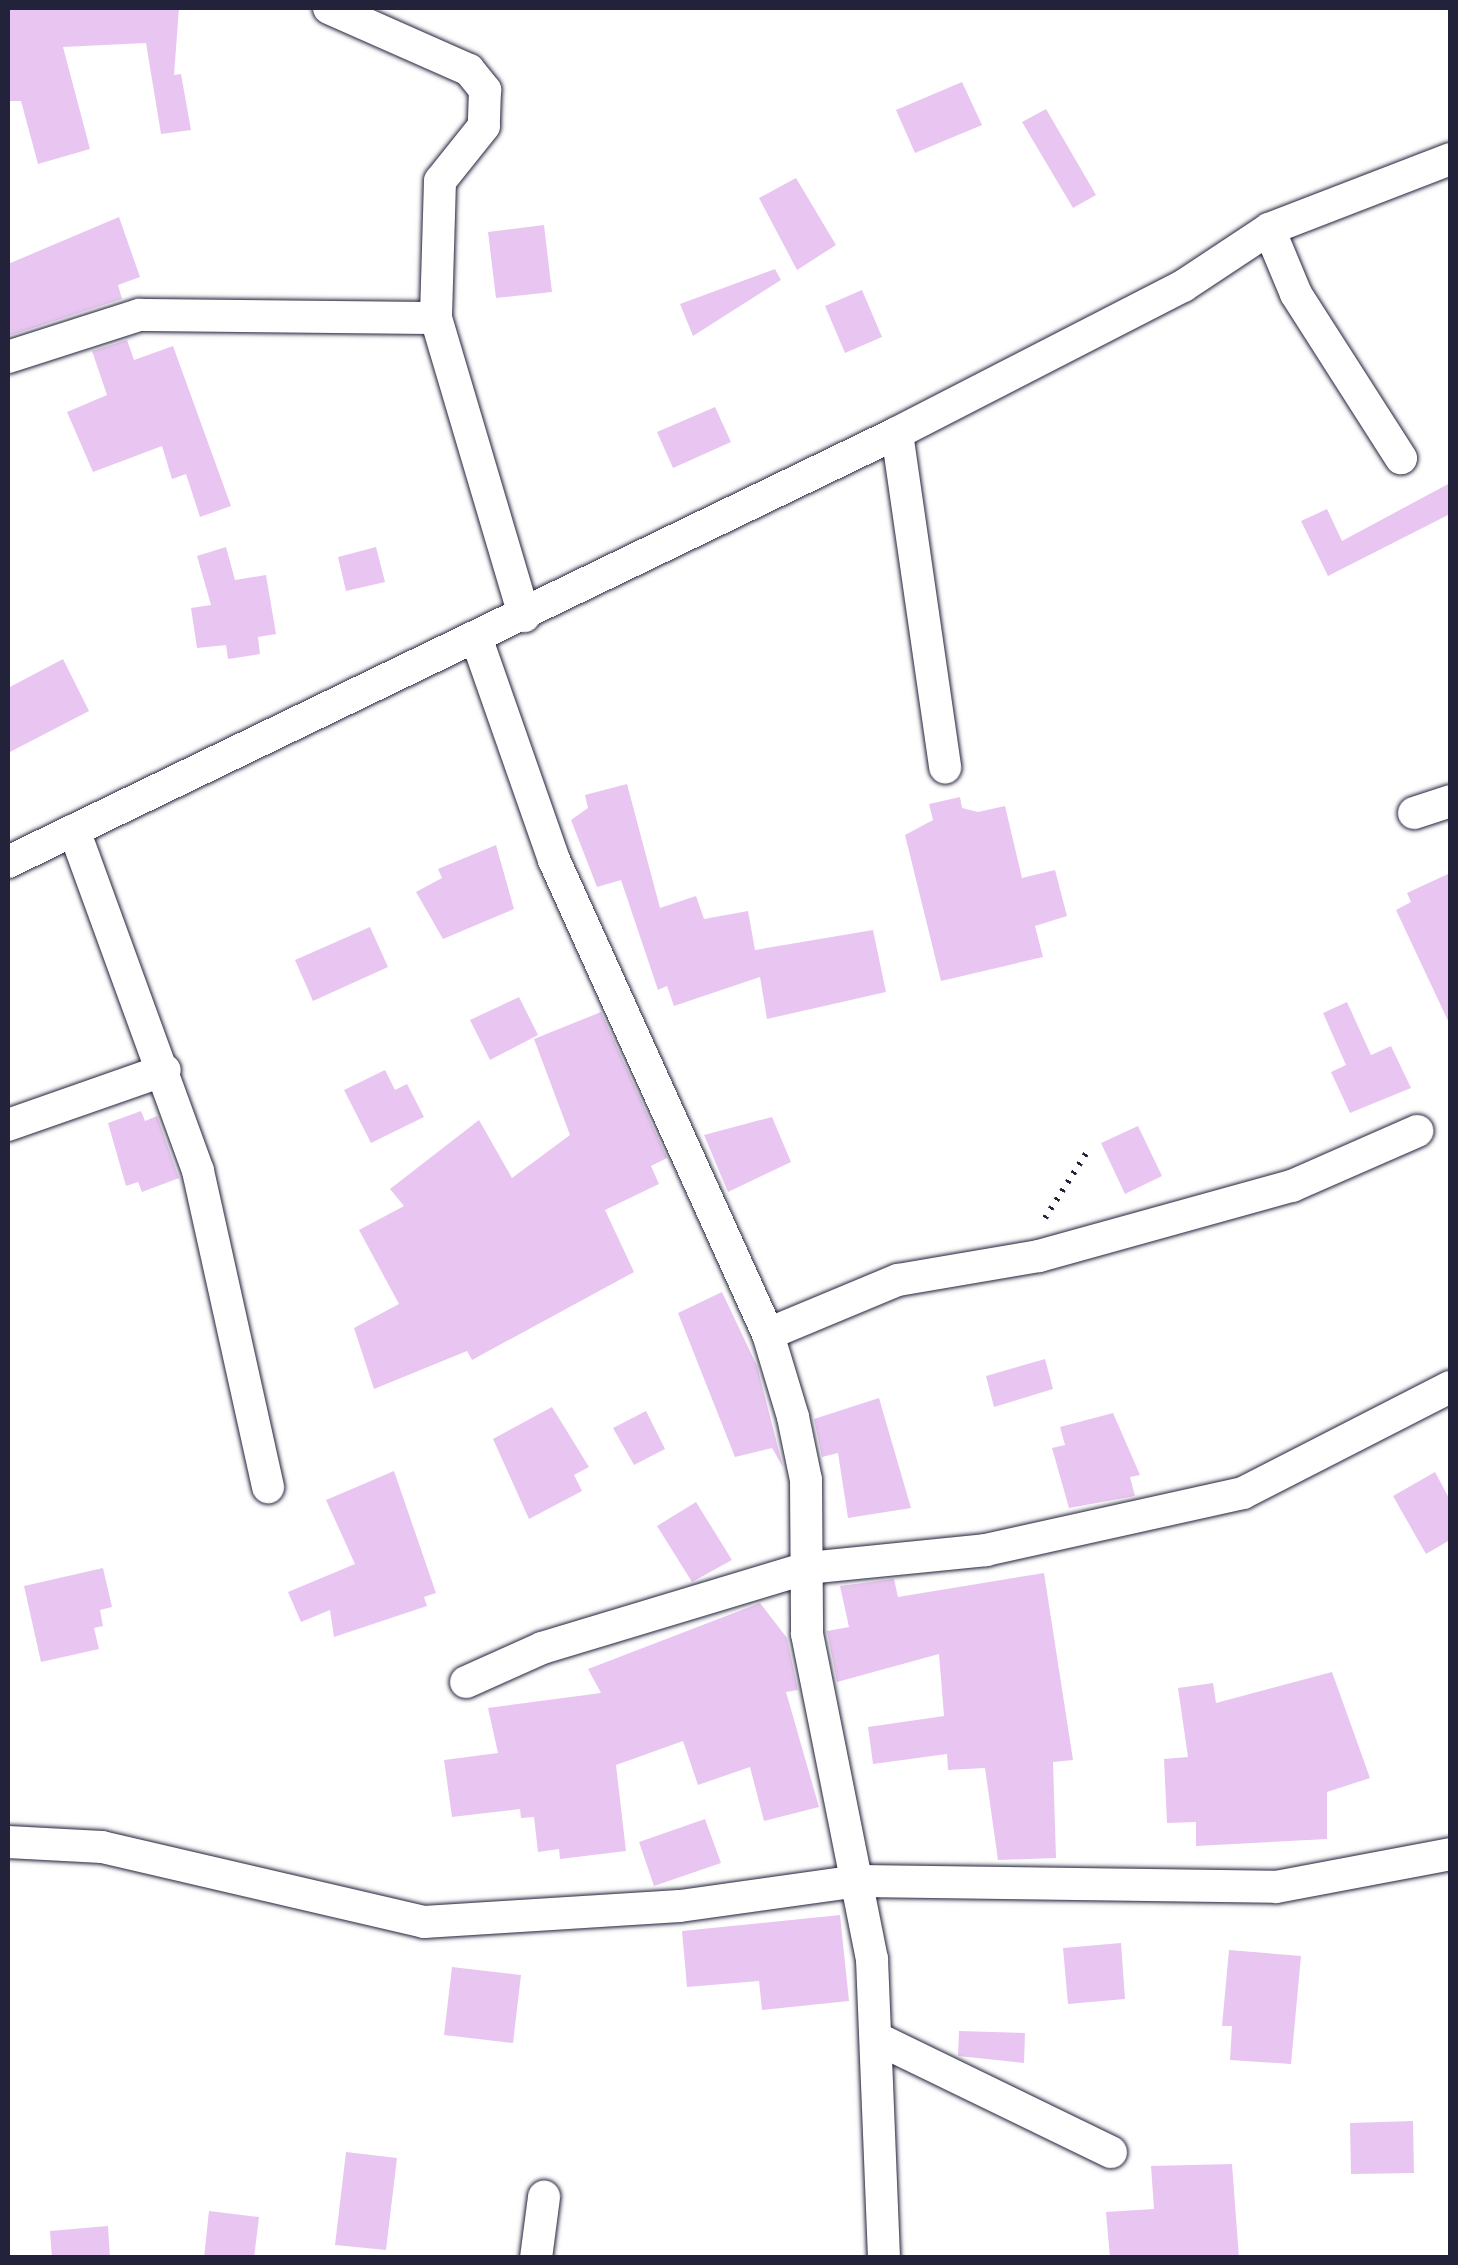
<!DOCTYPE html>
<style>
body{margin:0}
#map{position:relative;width:1458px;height:2265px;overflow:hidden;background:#fff;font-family:Pangolin,sans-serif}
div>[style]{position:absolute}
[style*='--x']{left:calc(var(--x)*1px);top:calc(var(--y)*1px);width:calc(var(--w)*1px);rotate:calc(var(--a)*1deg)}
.building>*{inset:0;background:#e9c6f1}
.path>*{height:6px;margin-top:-3px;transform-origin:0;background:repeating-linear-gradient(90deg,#22223b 0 2.5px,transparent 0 10.5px)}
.roads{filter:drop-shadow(0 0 2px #22223b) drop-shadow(0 0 2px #22223b)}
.street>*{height:32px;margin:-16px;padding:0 16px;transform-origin:16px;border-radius:16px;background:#fff}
span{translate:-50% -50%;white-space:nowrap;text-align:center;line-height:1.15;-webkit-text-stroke:9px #fff;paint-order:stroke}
.frame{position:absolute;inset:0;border:10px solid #22223b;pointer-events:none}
</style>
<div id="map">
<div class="building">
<div style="clip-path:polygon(8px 8px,179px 8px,174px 75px,181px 74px,191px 130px,161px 134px,146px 43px,63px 47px,90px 149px,38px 164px,21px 101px,8px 101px)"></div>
<div style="clip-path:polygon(962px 82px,982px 125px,915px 153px,896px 110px)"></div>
<div style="clip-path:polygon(1046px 109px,1096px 195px,1073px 208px,1022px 122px)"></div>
<div style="clip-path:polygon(796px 178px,836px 245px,797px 270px,759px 198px)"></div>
<div style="clip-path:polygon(119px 217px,140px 277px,118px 285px,122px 299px,8px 336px,8px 264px)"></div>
<div style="clip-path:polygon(544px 225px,552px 292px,496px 298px,488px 232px)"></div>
<div style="clip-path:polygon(775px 269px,781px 280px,693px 336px,680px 304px)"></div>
<div style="clip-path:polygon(862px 290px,882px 337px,845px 353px,825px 306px)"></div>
<div style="clip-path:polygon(127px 340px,134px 360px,173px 346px,231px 506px,200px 517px,186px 474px,172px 479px,162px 446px,93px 472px,67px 412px,107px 395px,92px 351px)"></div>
<div style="clip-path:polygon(715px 407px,731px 442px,673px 468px,657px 432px)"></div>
<div style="clip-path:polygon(1450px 483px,1450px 514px,1328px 576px,1301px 521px,1327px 509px,1342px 541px)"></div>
<div style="clip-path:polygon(226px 547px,235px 580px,266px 575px,276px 634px,258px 637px,260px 654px,228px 659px,226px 645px,197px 648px,191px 608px,211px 605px,197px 556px)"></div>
<div style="clip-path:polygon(376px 547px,385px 582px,346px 591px,338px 557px)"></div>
<div style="clip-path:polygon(63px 659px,89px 711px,8px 753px,8px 688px)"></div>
<div style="clip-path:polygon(627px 784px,660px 908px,696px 896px,704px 919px,748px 911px,755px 950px,873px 930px,886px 992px,767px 1019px,760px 977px,674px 1006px,667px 986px,658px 990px,621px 880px,597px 887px,571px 820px,588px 808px,585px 795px)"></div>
<div style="clip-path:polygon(960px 797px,962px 808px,978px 812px,1005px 806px,1022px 878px,1055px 870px,1067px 916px,1035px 926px,1043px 957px,941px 981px,905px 835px,933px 820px,929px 804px)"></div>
<div style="clip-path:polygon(496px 845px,514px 909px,443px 939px,416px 892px,442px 878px,438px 869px)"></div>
<div style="clip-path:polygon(1450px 873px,1450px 1025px,1396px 910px,1411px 902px,1407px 893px)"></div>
<div style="clip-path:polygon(370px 927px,388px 967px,313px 1001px,295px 960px)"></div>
<div style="clip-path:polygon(519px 997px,538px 1035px,490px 1060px,470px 1020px)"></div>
<div style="clip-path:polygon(1347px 1002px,1371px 1055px,1391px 1046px,1411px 1088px,1350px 1113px,1331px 1072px,1346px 1065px,1323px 1013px)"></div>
<div style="clip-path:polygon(601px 1012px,667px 1158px,651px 1166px,659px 1184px,605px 1210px,634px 1272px,472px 1360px,467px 1351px,374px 1389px,354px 1328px,399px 1304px,359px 1230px,404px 1206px,390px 1189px,479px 1120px,512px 1178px,570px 1135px,534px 1039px)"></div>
<div style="clip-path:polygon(385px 1070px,395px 1090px,407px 1084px,424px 1117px,371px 1143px,344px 1090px)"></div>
<div style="clip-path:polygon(141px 1111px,145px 1121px,157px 1116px,179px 1178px,142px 1192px,138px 1182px,126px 1186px,108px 1123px)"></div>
<div style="clip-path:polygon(772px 1117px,791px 1162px,728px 1192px,704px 1135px)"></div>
<div style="clip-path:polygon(1138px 1126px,1162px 1176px,1125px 1194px,1101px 1143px)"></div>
<div style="clip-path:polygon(722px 1292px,757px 1366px,783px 1467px,772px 1448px,735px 1457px,678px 1313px)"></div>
<div style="clip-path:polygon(1045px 1359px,1053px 1389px,994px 1407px,986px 1376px)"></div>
<div style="clip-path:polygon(879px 1398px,911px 1508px,848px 1518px,838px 1453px,822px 1457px,814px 1419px)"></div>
<div style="clip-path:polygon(552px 1407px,589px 1467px,574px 1475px,582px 1491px,529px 1519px,493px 1439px)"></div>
<div style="clip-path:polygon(646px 1411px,665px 1449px,634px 1465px,613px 1428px)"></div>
<div style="clip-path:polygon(1113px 1413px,1140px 1475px,1130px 1477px,1135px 1496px,1069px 1508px,1052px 1448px,1065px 1445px,1060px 1427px)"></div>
<div style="clip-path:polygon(394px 1471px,436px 1593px,424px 1597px,427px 1606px,334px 1637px,330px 1610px,301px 1622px,288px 1592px,355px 1564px,326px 1500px)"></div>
<div style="clip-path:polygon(1435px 1472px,1450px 1500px,1450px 1540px,1426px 1554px,1393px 1496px)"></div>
<div style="clip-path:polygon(696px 1502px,732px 1560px,692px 1582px,657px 1526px)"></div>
<div style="clip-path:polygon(103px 1568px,112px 1607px,100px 1610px,103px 1626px,94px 1628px,99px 1649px,41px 1662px,24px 1586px)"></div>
<div style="clip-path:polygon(1044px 1573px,1073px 1760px,1053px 1762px,1056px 1858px,998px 1860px,985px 1768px,948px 1770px,947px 1754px,873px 1764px,868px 1727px,944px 1716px,939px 1654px,837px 1682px,827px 1631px,849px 1627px,840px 1586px,894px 1579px,898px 1597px)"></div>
<div style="clip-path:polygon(760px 1603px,787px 1638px,798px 1690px,786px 1692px,819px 1807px,764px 1821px,750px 1767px,698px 1785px,683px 1741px,616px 1765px,626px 1851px,560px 1859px,559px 1849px,538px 1852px,534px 1817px,521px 1818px,520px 1809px,452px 1817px,444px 1760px,498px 1753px,488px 1708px,601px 1693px,588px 1669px)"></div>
<div style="clip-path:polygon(1332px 1672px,1370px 1778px,1327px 1792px,1327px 1839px,1196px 1846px,1196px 1822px,1167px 1823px,1164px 1759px,1188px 1757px,1178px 1688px,1213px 1683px,1216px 1703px)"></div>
<div style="clip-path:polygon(705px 1819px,721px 1863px,654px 1886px,639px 1842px)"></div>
<div style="clip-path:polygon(840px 1915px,849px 2001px,762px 2010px,759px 1981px,687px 1987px,682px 1931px)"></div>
<div style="clip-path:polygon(1121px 1943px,1125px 1999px,1068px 2004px,1063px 1948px)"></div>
<div style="clip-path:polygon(1229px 1950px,1301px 1956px,1291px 2064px,1230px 2060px,1232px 2026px,1222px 2026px)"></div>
<div style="clip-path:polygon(452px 1967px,521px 1975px,513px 2043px,444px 2035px)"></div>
<div style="clip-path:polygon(959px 2031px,1025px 2033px,1024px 2063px,958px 2056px)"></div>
<div style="clip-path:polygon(1413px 2121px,1414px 2173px,1351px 2174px,1350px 2123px)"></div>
<div style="clip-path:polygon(346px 2152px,397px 2158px,386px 2250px,335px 2245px)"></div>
<div style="clip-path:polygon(1232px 2164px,1239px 2258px,1110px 2258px,1106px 2212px,1154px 2209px,1151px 2166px)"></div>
<div style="clip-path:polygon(209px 2211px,259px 2217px,254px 2258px,204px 2258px)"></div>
<div style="clip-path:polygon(108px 2226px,110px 2258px,52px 2258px,50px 2231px)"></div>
</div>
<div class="path">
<div style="--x:1045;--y:1218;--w:82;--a:-57.5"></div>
</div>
<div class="roads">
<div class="street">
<div style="--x:329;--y:8;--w:153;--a:23.9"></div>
<div style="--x:469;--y:70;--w:26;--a:51"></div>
<div style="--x:485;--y:90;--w:36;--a:92"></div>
<div style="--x:484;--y:126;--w:70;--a:128.7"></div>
<div style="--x:440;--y:181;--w:137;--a:91.7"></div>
<div style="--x:436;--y:318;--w:311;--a:73.5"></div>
<div style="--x:1269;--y:229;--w:70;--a:67.4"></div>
<div style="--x:1296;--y:294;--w:195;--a:57.4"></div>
<div style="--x:8;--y:357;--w:138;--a:-17.8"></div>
<div style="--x:139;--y:315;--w:297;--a:0.6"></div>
<div style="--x:897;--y:433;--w:338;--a:81.8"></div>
<div style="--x:477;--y:640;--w:233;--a:70.7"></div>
<div style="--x:554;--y:860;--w:520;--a:65.7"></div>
<div style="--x:768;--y:1334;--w:87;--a:73.2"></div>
<div style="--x:793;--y:1417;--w:64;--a:78.3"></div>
<div style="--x:806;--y:1480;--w:154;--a:89.6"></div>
<div style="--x:807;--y:1634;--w:331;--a:78.7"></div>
<div style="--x:872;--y:1959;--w:299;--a:87.7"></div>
<div style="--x:1414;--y:813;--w:38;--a:-18"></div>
<div style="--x:74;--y:830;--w:363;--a:70"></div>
<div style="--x:198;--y:1171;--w:324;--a:77.5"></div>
<div style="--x:8;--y:862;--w:987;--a:-25.76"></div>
<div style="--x:897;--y:433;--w:322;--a:-27.2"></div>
<div style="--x:1183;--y:286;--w:103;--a:-33.5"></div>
<div style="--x:1269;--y:229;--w:194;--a:-21.1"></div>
<div style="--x:8;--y:1125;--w:166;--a:-19.3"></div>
<div style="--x:768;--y:1334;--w:141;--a:-22.6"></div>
<div style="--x:898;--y:1280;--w:143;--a:-9.7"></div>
<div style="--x:1039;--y:1256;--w:263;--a:-15.5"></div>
<div style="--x:1292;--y:1186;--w:137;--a:-23.7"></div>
<div style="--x:466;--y:1682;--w:83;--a:-24.1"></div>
<div style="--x:542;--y:1648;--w:277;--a:-16.8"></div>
<div style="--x:807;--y:1568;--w:180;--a:-5.7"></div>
<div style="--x:986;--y:1550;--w:263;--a:-12.5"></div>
<div style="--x:1243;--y:1493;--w:233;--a:-27.1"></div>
<div style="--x:8;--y:1842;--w:94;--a:3"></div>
<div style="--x:102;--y:1847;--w:331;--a:13.1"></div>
<div style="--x:424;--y:1922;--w:256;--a:-3.6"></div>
<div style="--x:680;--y:1906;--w:181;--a:-8"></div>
<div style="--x:859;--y:1881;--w:417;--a:0.8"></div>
<div style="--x:1276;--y:1887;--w:177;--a:-10.7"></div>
<div style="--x:878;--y:2039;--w:259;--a:25.9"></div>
<div style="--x:536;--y:2258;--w:62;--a:-82.5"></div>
</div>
</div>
<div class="frame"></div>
</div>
